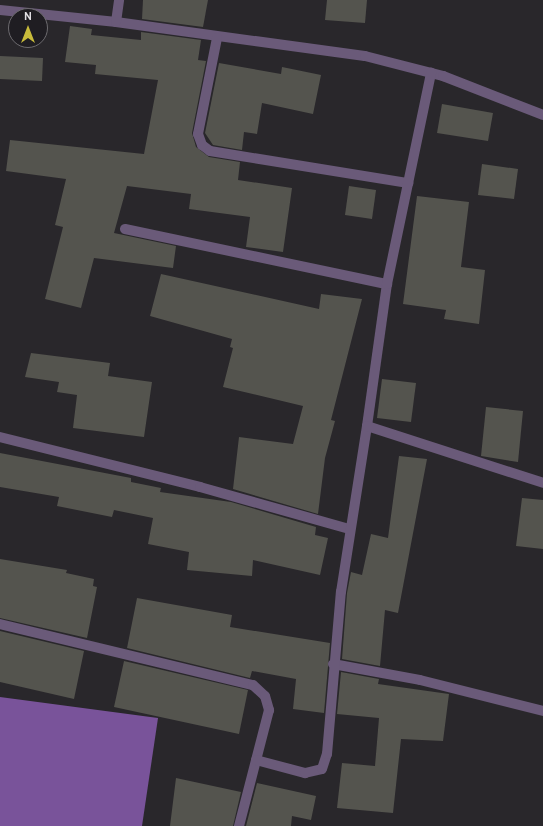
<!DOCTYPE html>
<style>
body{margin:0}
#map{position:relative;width:543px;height:826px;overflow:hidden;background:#29272b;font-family:Overpass,sans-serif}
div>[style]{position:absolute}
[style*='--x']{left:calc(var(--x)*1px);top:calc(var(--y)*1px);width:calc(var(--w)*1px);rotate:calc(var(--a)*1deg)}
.water>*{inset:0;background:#79539a}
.building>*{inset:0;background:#54544e}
.street>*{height:10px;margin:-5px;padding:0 5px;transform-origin:5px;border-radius:5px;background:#6a5a79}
span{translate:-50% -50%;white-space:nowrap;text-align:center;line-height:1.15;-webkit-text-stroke:3px #1f1d22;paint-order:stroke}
.north{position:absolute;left:8px;top:8px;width:40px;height:40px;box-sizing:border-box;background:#1f1d22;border:1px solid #6d6b6f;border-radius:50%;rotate:0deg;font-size:11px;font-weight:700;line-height:16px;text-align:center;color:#e1dfe3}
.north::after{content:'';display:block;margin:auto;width:14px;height:18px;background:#c8bb3b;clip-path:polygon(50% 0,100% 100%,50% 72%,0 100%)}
</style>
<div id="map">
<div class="water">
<div style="clip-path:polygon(0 697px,158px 718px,142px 826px,0 826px)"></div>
</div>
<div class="building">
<div style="clip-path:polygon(143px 0,208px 0,203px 27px,142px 19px)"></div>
<div style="clip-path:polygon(327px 0,367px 0,365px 23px,325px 20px)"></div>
<div style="clip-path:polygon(70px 26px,92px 29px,91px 35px,141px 40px,141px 32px,201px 40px,198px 60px,206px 61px,192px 133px,196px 147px,209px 157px,240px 162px,238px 180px,292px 188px,283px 252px,246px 247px,250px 217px,189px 209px,191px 194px,127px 186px,114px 233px,176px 246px,173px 268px,94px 258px,81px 308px,45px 299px,63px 227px,55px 225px,66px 179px,6px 171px,10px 140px,144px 154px,158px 80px,95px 74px,96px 65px,65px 62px)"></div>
<div style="clip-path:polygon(0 56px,43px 58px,42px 81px,0 79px)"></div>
<div style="clip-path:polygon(219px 63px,281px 74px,282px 67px,321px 75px,313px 114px,262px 103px,257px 134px,244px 132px,242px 150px,213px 145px,205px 133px)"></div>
<div style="clip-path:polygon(442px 104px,493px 113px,488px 141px,437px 133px)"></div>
<div style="clip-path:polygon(482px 164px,518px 169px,514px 199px,478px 195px)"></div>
<div style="clip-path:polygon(349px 186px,376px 190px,372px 219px,345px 215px)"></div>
<div style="clip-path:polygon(417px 196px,469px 202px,461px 267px,485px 270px,479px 324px,444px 319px,446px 310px,403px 304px)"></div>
<div style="clip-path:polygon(161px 274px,319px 309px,321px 294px,362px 299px,331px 420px,335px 421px,325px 458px,318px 514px,233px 489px,239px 437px,293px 444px,303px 406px,223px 387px,233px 348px,230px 347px,232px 339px,150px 316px)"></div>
<div style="clip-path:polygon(31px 353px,110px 363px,108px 376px,152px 382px,144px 437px,73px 428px,77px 395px,57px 392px,59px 382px,25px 377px)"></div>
<div style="clip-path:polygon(382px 379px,416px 383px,411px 422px,377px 418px)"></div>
<div style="clip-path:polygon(486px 407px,523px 411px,518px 462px,481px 456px)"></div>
<div style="clip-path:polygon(0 453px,131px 478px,131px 482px,161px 488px,160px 492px,231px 502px,316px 527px,315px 535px,328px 538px,320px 575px,253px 560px,252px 576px,187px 570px,189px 552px,148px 544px,153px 518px,114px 510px,112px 517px,57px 506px,59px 497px,0 487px)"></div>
<div style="clip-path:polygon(399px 456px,427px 459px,398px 613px,385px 610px,380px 666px,342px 659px,347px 593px,351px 572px,362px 575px,371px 534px,388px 538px)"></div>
<div style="clip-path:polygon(522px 498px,543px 500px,543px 549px,516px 546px)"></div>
<div style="clip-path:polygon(0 559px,67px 570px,66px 573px,94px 579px,93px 586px,97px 587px,87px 638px,0 618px)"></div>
<div style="clip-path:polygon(137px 598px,232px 615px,230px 627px,330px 643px,324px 713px,293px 709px,296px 679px,252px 671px,250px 678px,127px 648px)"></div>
<div style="clip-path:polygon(0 631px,84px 651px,74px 699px,0 682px)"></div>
<div style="clip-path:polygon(124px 661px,248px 690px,239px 734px,114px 707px)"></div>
<div style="clip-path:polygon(341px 672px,379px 679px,378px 684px,449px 694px,443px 741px,401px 739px,393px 813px,337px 808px,342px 763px,375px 766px,379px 718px,337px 714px)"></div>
<div style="clip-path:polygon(176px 778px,241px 792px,233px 826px,170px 826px)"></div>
<div style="clip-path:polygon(257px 783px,316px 796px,311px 820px,292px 816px,291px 826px,246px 826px)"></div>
</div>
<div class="street">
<div style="--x:0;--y:10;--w:117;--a:5.9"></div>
<div style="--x:116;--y:22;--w:251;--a:7.8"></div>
<div style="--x:365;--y:56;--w:81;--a:14.4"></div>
<div style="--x:443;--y:76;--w:107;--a:21.3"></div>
<div style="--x:116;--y:22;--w:22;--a:-82"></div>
<div style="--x:217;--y:38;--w:98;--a:101.2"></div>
<div style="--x:198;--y:134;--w:12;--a:70"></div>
<div style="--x:202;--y:145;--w:10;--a:37"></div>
<div style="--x:210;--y:151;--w:201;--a:9.2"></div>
<div style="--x:125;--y:229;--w:268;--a:11.9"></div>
<div style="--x:367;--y:426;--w:143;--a:-82"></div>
<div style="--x:387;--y:284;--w:216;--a:-78.2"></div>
<div style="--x:0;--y:437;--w:206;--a:14"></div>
<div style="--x:200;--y:487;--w:155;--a:15.7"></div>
<div style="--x:0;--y:624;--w:260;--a:13.6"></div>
<div style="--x:253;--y:685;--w:16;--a:43"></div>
<div style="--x:265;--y:696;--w:15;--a:74"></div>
<div style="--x:269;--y:710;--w:120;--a:104.5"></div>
<div style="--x:333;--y:664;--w:88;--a:10.4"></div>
<div style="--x:420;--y:680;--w:127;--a:14.1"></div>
<div style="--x:256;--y:760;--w:51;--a:14.9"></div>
<div style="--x:305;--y:773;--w:17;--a:-13"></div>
<div style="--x:322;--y:769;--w:16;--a:-72"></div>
<div style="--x:327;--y:754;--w:163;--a:-85.1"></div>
<div style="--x:341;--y:592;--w:168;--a:-81.1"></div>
<div style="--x:367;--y:426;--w:185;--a:17.9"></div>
</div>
<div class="north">N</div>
</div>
